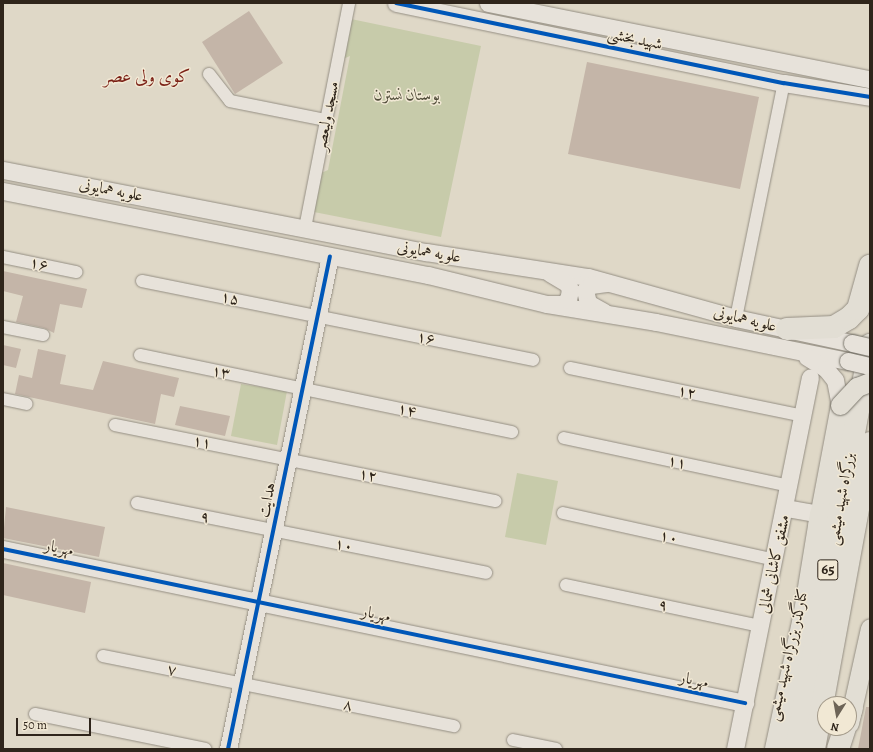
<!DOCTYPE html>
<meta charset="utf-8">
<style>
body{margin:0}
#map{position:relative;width:873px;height:752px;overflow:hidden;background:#dfd8c7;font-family:Alegreya,Amiri,serif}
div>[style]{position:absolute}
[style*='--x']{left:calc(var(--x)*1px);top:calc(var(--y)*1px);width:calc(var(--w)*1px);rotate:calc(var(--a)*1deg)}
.green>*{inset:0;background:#c7cbaa}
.building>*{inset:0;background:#c4b5a8}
.roads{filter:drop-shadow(0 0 1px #948e83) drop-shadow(0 0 1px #948e83)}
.street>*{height:12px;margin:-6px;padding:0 6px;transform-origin:6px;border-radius:6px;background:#e7e2da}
.secondary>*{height:17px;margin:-8.5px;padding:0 8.5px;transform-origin:8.5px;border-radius:8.5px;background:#e7e2da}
.primary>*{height:19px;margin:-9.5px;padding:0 9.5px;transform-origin:9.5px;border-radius:9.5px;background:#e2ded4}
.highway>*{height:22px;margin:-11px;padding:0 11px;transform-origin:11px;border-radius:11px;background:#e2ded4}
.bridges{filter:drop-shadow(0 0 1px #7a766c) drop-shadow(0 0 1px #7a766c)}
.secondary-bridge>*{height:17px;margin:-8.5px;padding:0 8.5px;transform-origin:8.5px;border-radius:8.5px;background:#e7e2da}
.primary-bridge>*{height:19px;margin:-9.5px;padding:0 9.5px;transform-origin:9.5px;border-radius:9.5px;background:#e2ded4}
.cycleway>*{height:4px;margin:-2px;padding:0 2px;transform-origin:2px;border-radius:2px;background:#0057b8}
span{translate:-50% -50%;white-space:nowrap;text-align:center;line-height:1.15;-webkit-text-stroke:3px #f1e8d4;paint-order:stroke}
.shield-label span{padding:1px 3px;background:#f1e8d4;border:1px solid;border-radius:3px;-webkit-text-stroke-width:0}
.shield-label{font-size:15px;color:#2f251b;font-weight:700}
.street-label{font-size:16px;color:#2f251b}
.park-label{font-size:16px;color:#504c39;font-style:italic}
.quarter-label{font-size:18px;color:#7a1f14}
.frame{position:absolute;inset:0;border:4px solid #2f251b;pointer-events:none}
.north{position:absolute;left:817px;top:696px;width:40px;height:40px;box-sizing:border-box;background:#f1e8d4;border:1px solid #a39a8a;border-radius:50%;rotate:191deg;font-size:11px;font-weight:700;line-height:16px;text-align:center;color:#2f251b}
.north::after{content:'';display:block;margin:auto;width:14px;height:18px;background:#6d6457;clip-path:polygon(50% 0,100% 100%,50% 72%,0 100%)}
.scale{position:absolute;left:16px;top:718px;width:75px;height:18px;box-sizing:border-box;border:2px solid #2f251b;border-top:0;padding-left:5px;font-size:12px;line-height:14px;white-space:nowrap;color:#2f251b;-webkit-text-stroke:3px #f1e8d4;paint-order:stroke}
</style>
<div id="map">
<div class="green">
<div style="clip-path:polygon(351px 19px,481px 46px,441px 237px,314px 212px,319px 174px,328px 170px,350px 56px,343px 59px)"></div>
<div style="clip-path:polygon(241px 384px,287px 391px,277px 445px,231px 436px)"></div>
<div style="clip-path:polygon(517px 473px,558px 481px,546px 545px,505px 537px)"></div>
</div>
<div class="building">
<div style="clip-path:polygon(249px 11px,283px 63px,235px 94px,202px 42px)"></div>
<div style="clip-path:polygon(587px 62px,759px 97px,740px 189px,568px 154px)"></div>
<div style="clip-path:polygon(3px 271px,87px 289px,82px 308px,60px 304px,54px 333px,44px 328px,16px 322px,23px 296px,3px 291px)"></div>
<div style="clip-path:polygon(3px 345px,21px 349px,16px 368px,3px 365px)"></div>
<div style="clip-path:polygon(38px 349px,66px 355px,60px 384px,93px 390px,103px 361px,179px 378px,174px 397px,161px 394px,155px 424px,15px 394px,19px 375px,32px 378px)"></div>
<div style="clip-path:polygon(180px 406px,230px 416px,225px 436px,175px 425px)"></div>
<div style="clip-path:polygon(6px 507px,105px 527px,99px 557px,3px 538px)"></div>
<div style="clip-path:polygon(3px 563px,91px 582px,85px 613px,3px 595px)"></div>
<div style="clip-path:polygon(866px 707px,870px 707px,870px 749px,858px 749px)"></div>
</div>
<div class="roads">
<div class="street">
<div style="--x:209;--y:74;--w:34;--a:52"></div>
<div style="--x:230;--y:101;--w:98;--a:11.2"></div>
<div style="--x:305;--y:228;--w:229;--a:-78.9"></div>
<div style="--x:3;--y:257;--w:75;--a:11.6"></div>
<div style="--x:142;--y:281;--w:399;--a:11.4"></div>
<div style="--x:736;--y:318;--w:240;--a:-78.5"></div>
<div style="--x:3;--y:327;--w:41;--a:11.3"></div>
<div style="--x:140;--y:355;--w:380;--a:11.7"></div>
<div style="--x:570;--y:368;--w:238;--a:11.6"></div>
<div style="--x:3;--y:399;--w:24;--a:12"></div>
<div style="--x:115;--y:425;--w:388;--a:11.3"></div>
<div style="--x:564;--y:438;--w:230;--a:12"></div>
<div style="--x:137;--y:503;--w:356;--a:11.3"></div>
<div style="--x:563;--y:513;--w:217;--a:12.5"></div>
<div style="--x:566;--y:585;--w:199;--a:11.9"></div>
<div style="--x:103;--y:656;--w:358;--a:11.3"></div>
<div style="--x:35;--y:714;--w:174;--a:11.6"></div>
<div style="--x:513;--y:740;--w:44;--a:11.8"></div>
</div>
<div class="secondary">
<div style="--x:396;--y:3;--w:396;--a:11.7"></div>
<div style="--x:784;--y:83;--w:87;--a:9.2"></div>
<div style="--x:488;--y:3;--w:389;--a:11.3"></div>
<div style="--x:3;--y:170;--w:431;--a:11"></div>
<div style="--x:426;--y:252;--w:164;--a:8.8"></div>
<div style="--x:588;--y:277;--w:154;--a:15.5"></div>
<div style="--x:736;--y:318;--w:119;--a:12.2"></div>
<div style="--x:3;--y:191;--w:433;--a:11.2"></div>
<div style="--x:428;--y:275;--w:122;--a:13.7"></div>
<div style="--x:547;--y:304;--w:110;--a:9.4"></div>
<div style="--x:656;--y:322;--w:196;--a:11.5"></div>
<div style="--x:549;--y:304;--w:13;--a:0"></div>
<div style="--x:562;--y:304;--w:7;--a:-34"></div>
<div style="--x:568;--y:300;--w:10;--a:-79"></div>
<div style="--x:570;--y:290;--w:6;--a:-108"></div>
<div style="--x:568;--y:284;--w:21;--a:-149"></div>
<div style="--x:604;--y:312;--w:18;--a:-151"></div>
<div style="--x:588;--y:303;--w:13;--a:-103"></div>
<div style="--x:585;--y:290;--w:8;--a:-40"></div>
<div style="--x:591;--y:285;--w:17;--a:-7"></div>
<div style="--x:807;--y:357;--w:22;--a:32"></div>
<div style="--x:826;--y:369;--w:14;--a:51"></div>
<div style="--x:835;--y:380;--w:25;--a:79"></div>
<div style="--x:786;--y:508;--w:36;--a:10"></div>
<div style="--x:3;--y:549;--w:758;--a:11.73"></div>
<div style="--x:228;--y:749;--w:503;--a:-78.31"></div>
<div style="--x:735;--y:749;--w:379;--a:-78.6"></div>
</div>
<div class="primary">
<div style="--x:817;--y:527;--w:124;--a:-79.3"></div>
<div style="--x:849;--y:723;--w:97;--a:-77.5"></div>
</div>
<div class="highway">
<div style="--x:787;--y:329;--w:47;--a:-2.4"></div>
<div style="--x:834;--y:327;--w:17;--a:-31"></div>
<div style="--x:849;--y:318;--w:13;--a:-45"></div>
<div style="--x:858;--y:309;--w:45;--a:-74.4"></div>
<div style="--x:849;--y:717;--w:9;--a:-72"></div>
<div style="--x:776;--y:749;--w:140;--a:-78"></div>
<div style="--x:805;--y:612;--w:99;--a:-80.7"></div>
<div style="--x:796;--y:749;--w:411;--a:-79.6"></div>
<div style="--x:814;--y:749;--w:311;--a:-79.6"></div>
<div style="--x:838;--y:749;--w:22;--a:-72"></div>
</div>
</div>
<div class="bridges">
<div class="secondary-bridge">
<div style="--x:852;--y:343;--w:18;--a:13"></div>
<div style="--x:848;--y:361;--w:23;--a:13"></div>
</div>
<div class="primary-bridge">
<div style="--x:840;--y:405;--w:25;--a:-47"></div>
<div style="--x:857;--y:387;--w:14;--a:-21"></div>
</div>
</div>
<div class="cycleway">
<div style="--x:396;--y:3;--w:396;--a:11.7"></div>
<div style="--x:784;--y:83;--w:87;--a:9.2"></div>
<div style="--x:3;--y:549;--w:758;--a:11.73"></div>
<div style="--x:228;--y:749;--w:503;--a:-78.31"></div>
</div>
<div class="shield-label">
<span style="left:828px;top:570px">65</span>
</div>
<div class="street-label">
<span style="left:635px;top:39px;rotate:12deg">شهید بخشی</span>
<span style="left:327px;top:116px;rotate:-79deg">مسجد ولیعصر</span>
<span style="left:111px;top:190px;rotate:11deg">علویه همایونی</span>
<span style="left:429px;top:252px;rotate:10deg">علویه همایونی</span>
<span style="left:39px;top:264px;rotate:12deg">۱۶</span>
<span style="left:230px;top:298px;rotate:11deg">۱۵</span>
<span style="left:745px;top:319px;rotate:14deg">علویه همایونی</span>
<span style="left:426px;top:338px;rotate:11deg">۱۶</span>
<span style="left:221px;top:372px;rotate:11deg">۱۳</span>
<span style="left:687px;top:392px;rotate:12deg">۱۲</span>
<span style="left:407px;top:410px;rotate:12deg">۱۴</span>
<span style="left:202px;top:442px;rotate:11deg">۱۱</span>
<span style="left:677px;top:462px;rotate:12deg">۱۱</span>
<span style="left:368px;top:475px;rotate:11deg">۱۲</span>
<span style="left:841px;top:499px;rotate:-80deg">بزرگراه شهید میثمی</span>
<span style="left:267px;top:500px;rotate:-78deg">هدایت</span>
<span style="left:205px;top:517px;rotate:11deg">۹</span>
<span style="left:669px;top:537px;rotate:12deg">۱۰</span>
<span style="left:344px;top:545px;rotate:11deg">۱۰</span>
<span style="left:59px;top:548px;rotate:12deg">مهریار</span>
<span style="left:774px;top:564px;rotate:-78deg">مشفق کاشانی شمالی</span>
<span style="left:663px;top:605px;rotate:12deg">۹</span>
<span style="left:376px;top:614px;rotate:12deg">مهریار</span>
<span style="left:788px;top:655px;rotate:-77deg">کنارگذر بزرگراه شهید میثمی</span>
<span style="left:172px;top:670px;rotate:11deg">۷</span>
<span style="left:694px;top:680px;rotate:12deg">مهریار</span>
<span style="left:348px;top:705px;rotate:11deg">۸</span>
</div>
<div class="park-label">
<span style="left:407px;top:95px">بوستان نسترن</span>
</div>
<div class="quarter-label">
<span style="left:147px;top:76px">کوی ولی عصر</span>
</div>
<div class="frame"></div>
<div class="north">N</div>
<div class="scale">50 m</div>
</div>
